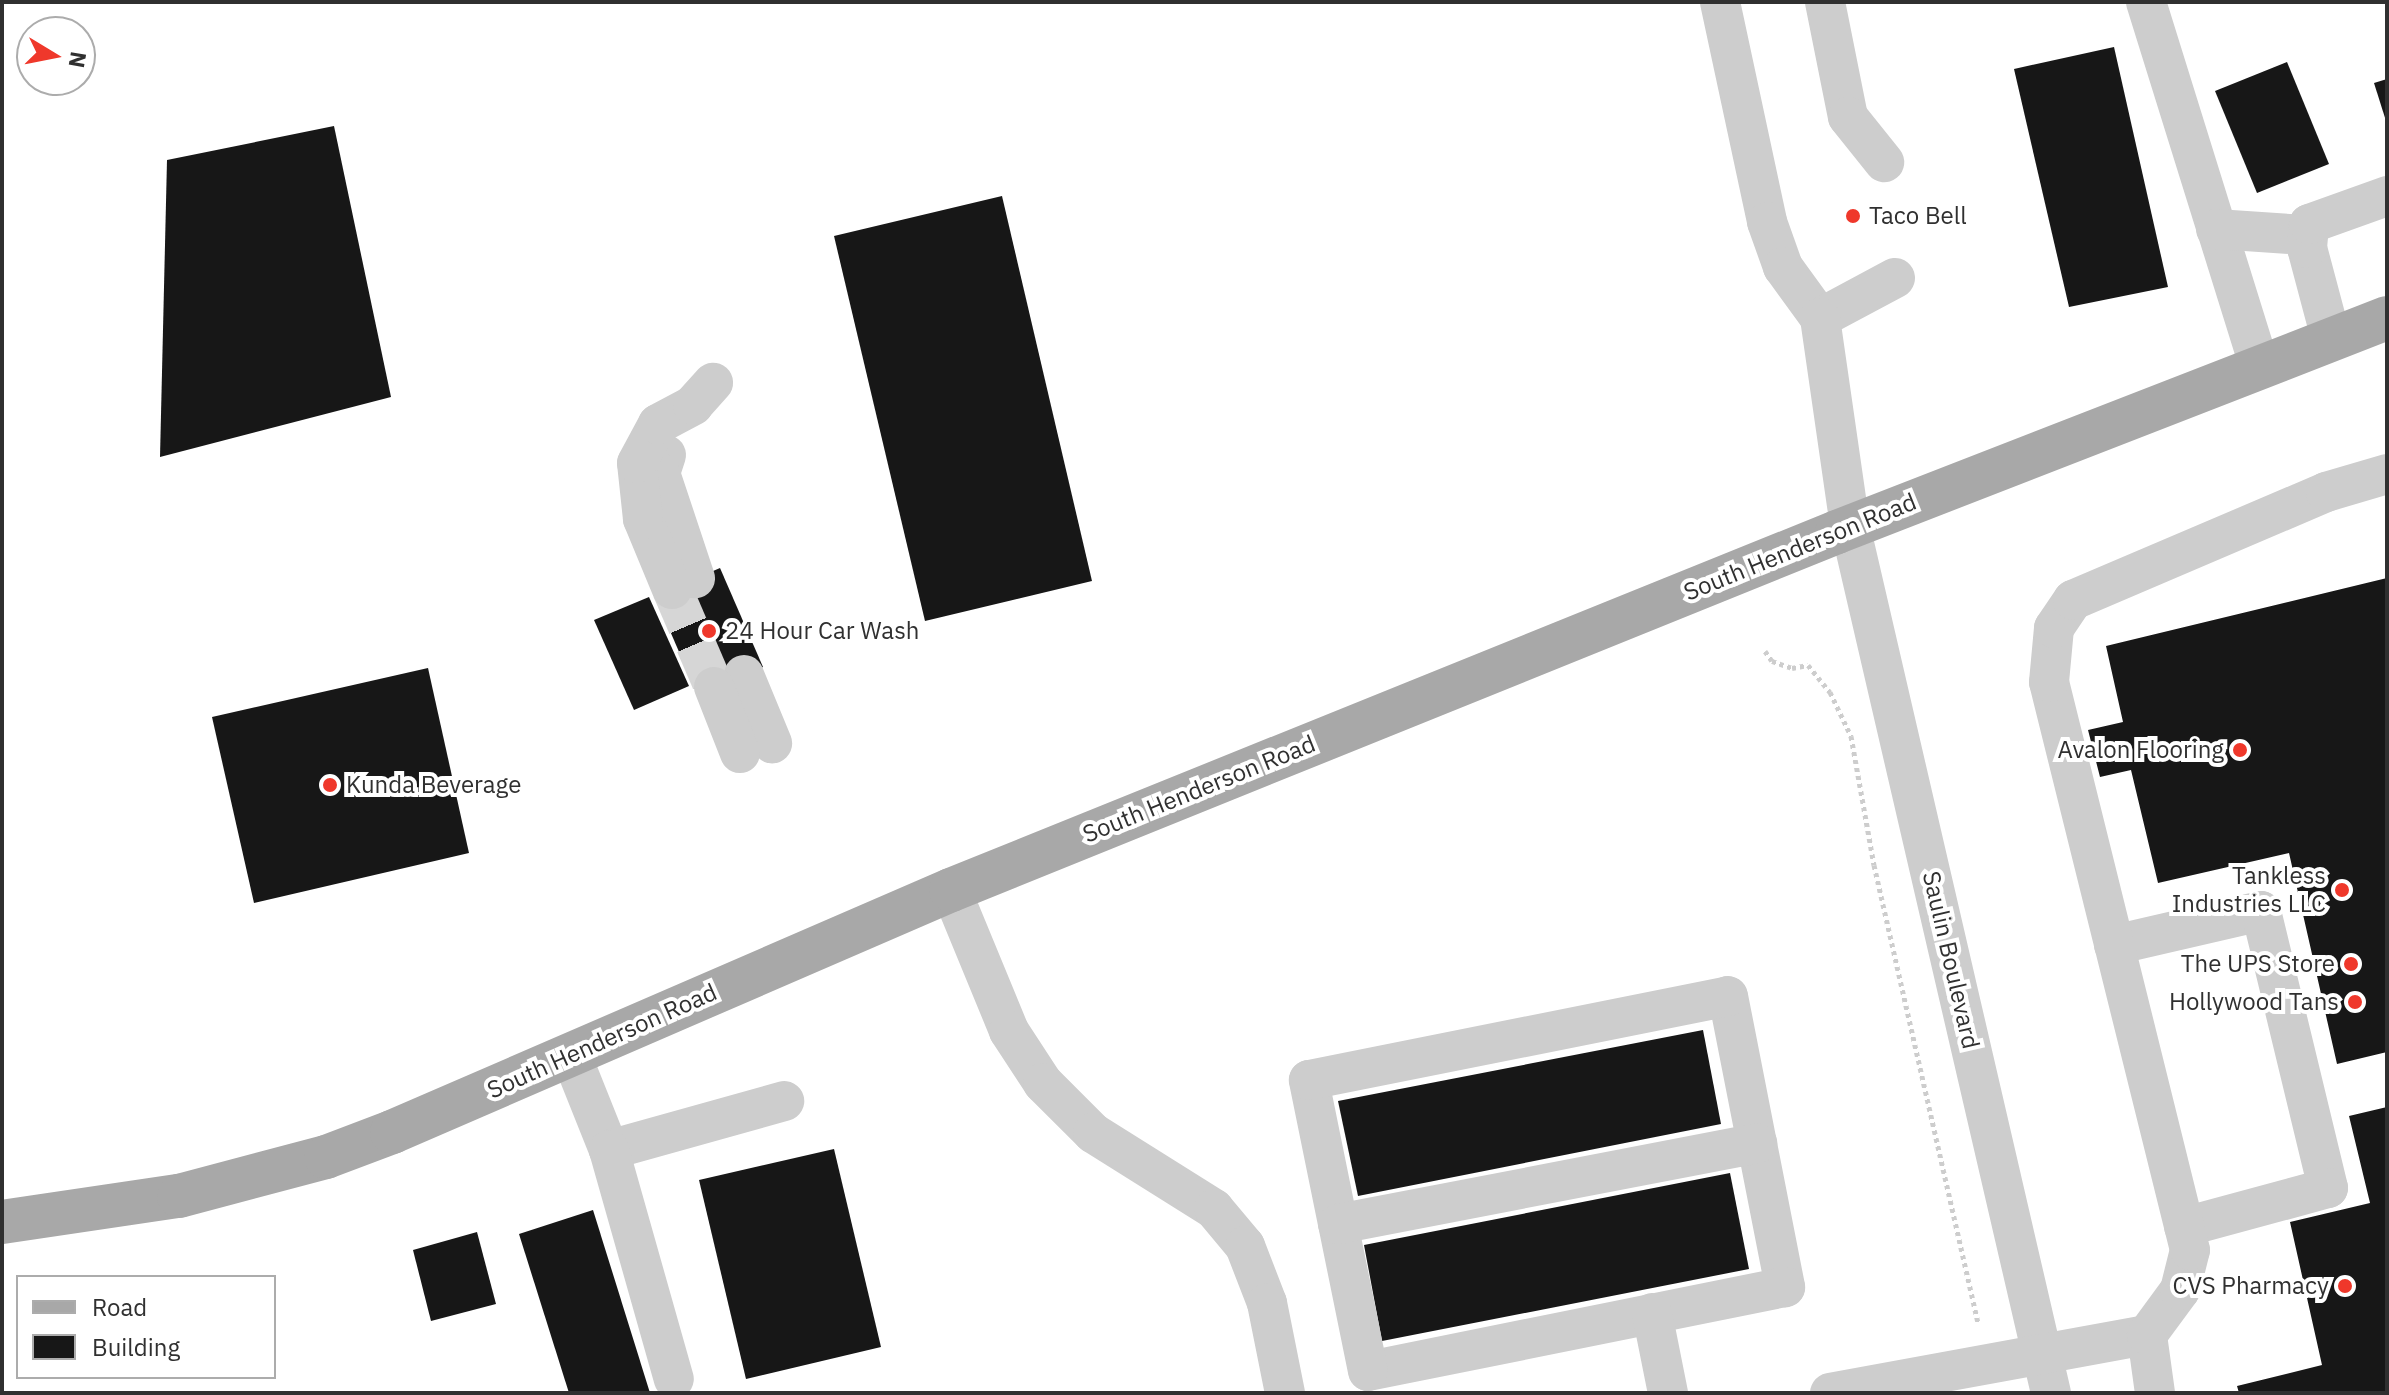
<!DOCTYPE html>
<style>
body{margin:0}
#map{position:relative;width:2389px;height:1395px;overflow:hidden;background:#fff;font-family:"IBM Plex Sans",sans-serif}
div>[style]{position:absolute}
[style*='--x']{left:calc(var(--x)*1px);top:calc(var(--y)*1px);width:calc(var(--w)*1px);rotate:calc(var(--a)*1deg)}
.building>*{inset:0;background:#171717}
.minor-tunnel>*{height:40px;margin-top:-20px;transform-origin:0;background:repeating-linear-gradient(90deg,#d6d6d6 0 40px,transparent 0 60px)}
.path>*{height:5px;margin-top:-2.5px;transform-origin:0;background:repeating-linear-gradient(90deg,#cdcdcd 0 4px,transparent 0 8px)}
.minor>*{height:40px;margin:-20px;padding:0 20px;transform-origin:20px;border-radius:20px;background:#cdcdcd}
.major>*{height:44px;margin:-22px;padding:0 22px;transform-origin:22px;border-radius:22px;background:#a8a8a8}
.dots>*{width:22px;height:22px;translate:-50% -50%;box-sizing:border-box;border:4px solid #fff;border-radius:50%}
span{translate:-50% -50%;white-space:nowrap;text-align:center;line-height:1.15;-webkit-text-stroke:8px #fff;paint-order:stroke}
.poi-label{font-size:24px;color:#303030}
.left{translate:0 -50%;text-align:left}
.right{translate:-100% -50%;text-align:right}
.street-label{font-size:24px;color:#303030}
.frame{position:absolute;inset:0;border:4px solid #303030;pointer-events:none}
.legend{position:absolute;left:16px;top:1275px;width:260px;height:104px;box-sizing:border-box;background:#fff;border:2px solid #acacac;margin:0;padding:10px 14px;list-style:none;font-size:24px;color:#303030}
.legend li{display:flex;align-items:center;gap:16px;height:40px}
.legend b{width:40px;border:2px solid #acacac}
.north{position:absolute;left:16px;top:16px;width:80px;height:80px;box-sizing:border-box;background:#fff;border:2px solid #acacac;border-radius:50%;rotate:100deg;font-size:22px;font-weight:700;line-height:32px;text-align:center;color:#303030}
.north::after{content:'';display:block;margin:auto;width:28px;height:36px;background:#ef382b;clip-path:polygon(50% 0,100% 100%,50% 72%,0 100%)}
</style>
<div id="map">
<div class="building">
<div style="clip-path:polygon(2114px 47px,2168px 287px,2069px 307px,2014px 69px)"></div>
<div style="clip-path:polygon(2287px 62px,2329px 164px,2257px 193px,2215px 91px)"></div>
<div style="clip-path:polygon(2387px 79px,2387px 121px,2386px 121px,2374px 83px)"></div>
<div style="clip-path:polygon(334px 126px,391px 397px,160px 457px,167px 160px)"></div>
<div style="clip-path:polygon(1002px 196px,1092px 581px,925px 621px,834px 236px)"></div>
<div style="clip-path:polygon(720px 568px,763px 667px,698px 696px,655px 596px)"></div>
<div style="clip-path:polygon(2387px 578px,2387px 1052px,2337px 1064px,2289px 853px,2158px 883px,2131px 770px,2100px 777px,2088px 730px,2123px 722px,2106px 646px)"></div>
<div style="clip-path:polygon(649px 597px,689px 686px,634px 710px,594px 620px)"></div>
<div style="clip-path:polygon(428px 668px,469px 853px,254px 903px,212px 717px)"></div>
<div style="clip-path:polygon(1703px 1030px,1721px 1124px,1358px 1196px,1338px 1101px)"></div>
<div style="clip-path:polygon(2387px 1107px,2387px 1393px,2239px 1393px,2237px 1386px,2322px 1365px,2290px 1222px,2370px 1203px,2349px 1116px)"></div>
<div style="clip-path:polygon(834px 1149px,881px 1347px,746px 1379px,699px 1180px)"></div>
<div style="clip-path:polygon(1730px 1173px,1749px 1269px,1382px 1341px,1364px 1245px)"></div>
<div style="clip-path:polygon(593px 1210px,650px 1393px,569px 1393px,519px 1234px)"></div>
<div style="clip-path:polygon(477px 1232px,496px 1304px,431px 1321px,413px 1250px)"></div>
</div>
<div class="minor-tunnel">
<div style="--x:672;--y:589;--w:107;--a:66.8"></div>
</div>
<div class="path">
<div style="--x:1765;--y:651;--w:12;--a:55"></div>
<div style="--x:1772;--y:661;--w:21;--a:19"></div>
<div style="--x:1792;--y:668;--w:16;--a:-11"></div>
<div style="--x:1808;--y:665;--w:35;--a:51"></div>
<div style="--x:1830;--y:692;--w:49;--a:64.5"></div>
<div style="--x:1851;--y:736;--w:131;--a:79.9"></div>
<div style="--x:1874;--y:865;--w:471;--a:77.2"></div>
</div>
<div class="minor">
<div style="--x:1720;--y:2;--w:225;--a:77.9"></div>
<div style="--x:1767;--y:222;--w:48;--a:70.4"></div>
<div style="--x:1783;--y:267;--w:63;--a:54"></div>
<div style="--x:1825;--y:2;--w:117;--a:78.7"></div>
<div style="--x:1848;--y:117;--w:58;--a:51.3"></div>
<div style="--x:2146;--y:2;--w:379;--a:72.7"></div>
<div style="--x:2216;--y:229;--w:89;--a:3.9"></div>
<div style="--x:1895;--y:278;--w:85;--a:151.9"></div>
<div style="--x:1820;--y:318;--w:210;--a:81.8"></div>
<div style="--x:1850;--y:526;--w:890;--a:76.95"></div>
<div style="--x:2331;--y:338;--w:93;--a:-104.9"></div>
<div style="--x:2307;--y:248;--w:24;--a:-85"></div>
<div style="--x:2309;--y:224;--w:83;--a:-19.7"></div>
<div style="--x:666;--y:455;--w:19;--a:108"></div>
<div style="--x:660;--y:473;--w:111;--a:71.6"></div>
<div style="--x:672;--y:589;--w:76;--a:-112.5"></div>
<div style="--x:643;--y:519;--w:56;--a:-96.1"></div>
<div style="--x:637;--y:463;--w:44;--a:-61.7"></div>
<div style="--x:658;--y:424;--w:40;--a:-28"></div>
<div style="--x:693;--y:405;--w:30;--a:-48"></div>
<div style="--x:744;--y:675;--w:74;--a:67.6"></div>
<div style="--x:714;--y:687;--w:71;--a:68.5"></div>
<div style="--x:951;--y:890;--w:152;--a:67.6"></div>
<div style="--x:1009;--y:1031;--w:62;--a:56.8"></div>
<div style="--x:1043;--y:1083;--w:71;--a:45"></div>
<div style="--x:1093;--y:1133;--w:143;--a:32.1"></div>
<div style="--x:1214;--y:1209;--w:48;--a:50"></div>
<div style="--x:1245;--y:1246;--w:61;--a:68.9"></div>
<div style="--x:1267;--y:1303;--w:92;--a:78.7"></div>
<div style="--x:2114;--y:945;--w:151;--a:-13"></div>
<div style="--x:2261;--y:911;--w:285;--a:76.4"></div>
<div style="--x:2328;--y:1188;--w:149;--a:164.8"></div>
<div style="--x:1728;--y:996;--w:297;--a:78.9"></div>
<div style="--x:1785;--y:1287;--w:425;--a:168.6"></div>
<div style="--x:1368;--y:1371;--w:297;--a:-101.5"></div>
<div style="--x:1309;--y:1080;--w:427;--a:-11.3"></div>
<div style="--x:571;--y:1055;--w:102;--a:68.2"></div>
<div style="--x:609;--y:1150;--w:182;--a:-15.6"></div>
<div style="--x:609;--y:1150;--w:238;--a:74.2"></div>
<div style="--x:1338;--y:1224;--w:427;--a:-10.9"></div>
<div style="--x:1652;--y:1313;--w:82;--a:78.7"></div>
<div style="--x:1830;--y:1393;--w:322;--a:-10.4"></div>
<div style="--x:2155;--y:1393;--w:59;--a:-97.9"></div>
<div style="--x:2147;--y:1335;--w:56;--a:-53.7"></div>
<div style="--x:2180;--y:1290;--w:41;--a:-76"></div>
<div style="--x:2190;--y:1250;--w:585;--a:-103.94"></div>
<div style="--x:2049;--y:682;--w:54;--a:-84.7"></div>
<div style="--x:2054;--y:628;--w:34;--a:-56"></div>
<div style="--x:2073;--y:600;--w:275;--a:-23.1"></div>
<div style="--x:2326;--y:492;--w:64;--a:-16.4"></div>
</div>
<div class="major">
<div style="--x:2;--y:1222;--w:179;--a:-8.4"></div>
<div style="--x:179;--y:1196;--w:152;--a:-14.9"></div>
<div style="--x:326;--y:1157;--w:71;--a:-20.7"></div>
<div style="--x:392;--y:1132;--w:609;--a:-23.41"></div>
<div style="--x:951;--y:890;--w:956;--a:-22"></div>
<div style="--x:1837;--y:532;--w:590;--a:-21.26"></div>
</div>
<div class="dots">
<div style="left:1853px;top:216px;background:#ef382b"></div>
<div style="left:709px;top:631px;background:#ef382b"></div>
<div style="left:2240px;top:750px;background:#ef382b"></div>
<div style="left:330px;top:785px;background:#ef382b"></div>
<div style="left:2342px;top:890px;background:#ef382b"></div>
<div style="left:2351px;top:964px;background:#ef382b"></div>
<div style="left:2355px;top:1002px;background:#ef382b"></div>
<div style="left:2345px;top:1286px;background:#ef382b"></div>
</div>
<div class="poi-label">
<span class="left" style="left:1869px;top:216px">Taco Bell</span>
<span class="left" style="left:725px;top:631px">24 Hour Car Wash</span>
<span class="right" style="left:2224px;top:750px">Avalon Flooring</span>
<span class="left" style="left:346px;top:785px">Kunda Beverage</span>
<span class="right" style="left:2326px;top:890px">Tankless<br>Industries LLC</span>
<span class="right" style="left:2335px;top:964px">The UPS Store</span>
<span class="right" style="left:2339px;top:1002px">Hollywood Tans</span>
<span class="right" style="left:2329px;top:1286px">CVS Pharmacy</span>
</div>
<div class="street-label">
<span style="left:1800px;top:547px;rotate:-22deg">South Henderson Road</span>
<span style="left:1199px;top:789px;rotate:-22deg">South Henderson Road</span>
<span style="left:1951px;top:960px;rotate:77deg">Saulin Boulevard</span>
<span style="left:602px;top:1041px;rotate:-24deg">South Henderson Road</span>
</div>
<div class="frame"></div>
<ul class="legend">
<li><b style="height:10px;background:#a8a8a8"></b>Road</li>
<li><b style="height:22px;background:#171717"></b>Building</li>
</ul>
<div class="north">N</div>
</div>
